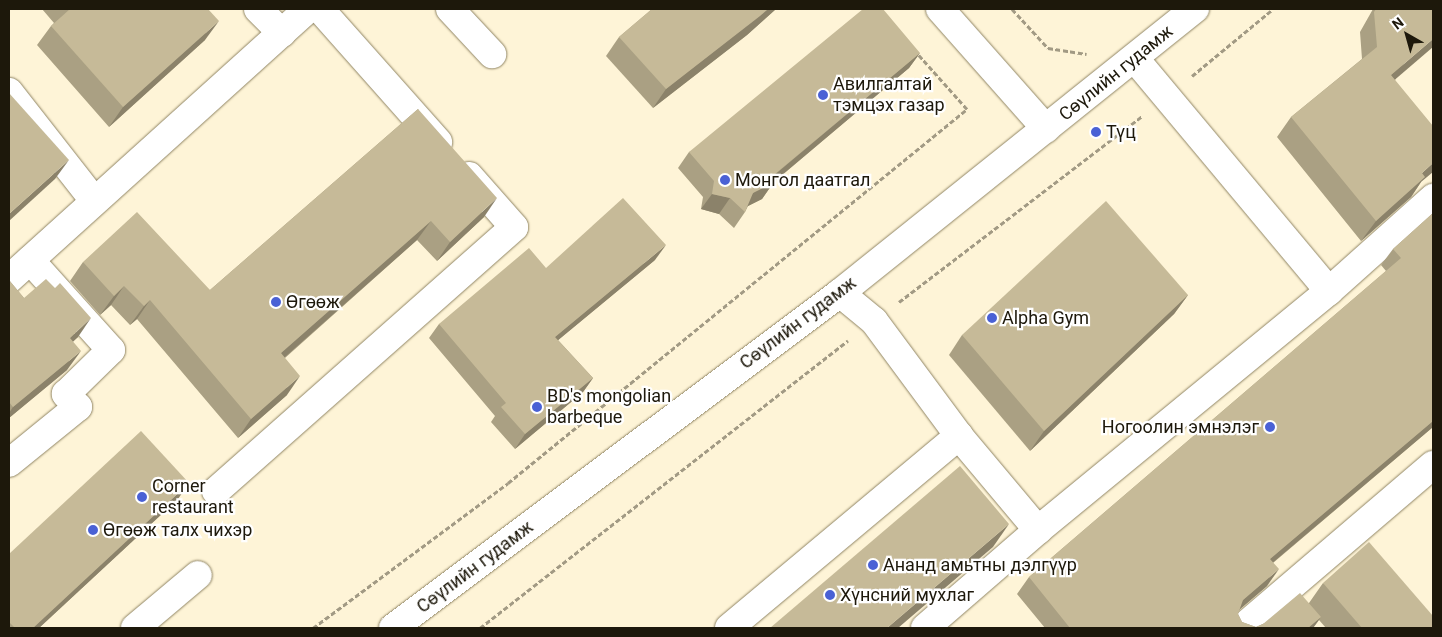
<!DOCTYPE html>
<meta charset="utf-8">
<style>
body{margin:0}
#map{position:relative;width:1442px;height:637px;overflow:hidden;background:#fef4d7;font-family:Roboto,sans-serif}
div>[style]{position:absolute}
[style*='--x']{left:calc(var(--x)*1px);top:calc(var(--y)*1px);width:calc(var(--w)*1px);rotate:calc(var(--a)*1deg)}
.path>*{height:3px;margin-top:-1.5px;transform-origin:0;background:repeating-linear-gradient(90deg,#a29a84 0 5px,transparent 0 7.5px)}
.roads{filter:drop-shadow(0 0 1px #908564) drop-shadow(0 0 1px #908564)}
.minor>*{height:28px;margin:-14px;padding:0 14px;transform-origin:14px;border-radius:14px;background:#fff}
.major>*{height:28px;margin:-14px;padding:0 14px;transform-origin:14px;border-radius:14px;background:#fff}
.wall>*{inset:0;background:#aaa083}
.shaded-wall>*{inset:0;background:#8b826a}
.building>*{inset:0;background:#c6ba98}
.dots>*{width:14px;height:14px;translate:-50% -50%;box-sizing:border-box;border:2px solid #fff;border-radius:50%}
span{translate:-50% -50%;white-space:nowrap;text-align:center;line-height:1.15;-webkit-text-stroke:4.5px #fff;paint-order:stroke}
.street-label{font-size:18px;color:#1d180b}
.poi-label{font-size:18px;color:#1d180b}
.left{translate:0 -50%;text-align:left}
.right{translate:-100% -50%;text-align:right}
.frame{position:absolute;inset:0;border:10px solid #1d180b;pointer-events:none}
.north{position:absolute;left:1382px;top:10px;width:50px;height:50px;-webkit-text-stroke:4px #fff;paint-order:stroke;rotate:322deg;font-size:14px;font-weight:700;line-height:20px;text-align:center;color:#1d180b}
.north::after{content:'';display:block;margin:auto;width:18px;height:22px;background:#1d180b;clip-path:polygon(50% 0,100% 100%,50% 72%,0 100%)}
</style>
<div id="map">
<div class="path">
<div style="--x:1012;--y:9;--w:53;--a:47.3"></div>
<div style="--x:1048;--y:48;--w:39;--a:9"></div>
<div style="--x:1192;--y:76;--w:105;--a:-39.6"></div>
<div style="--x:899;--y:302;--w:306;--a:-37.4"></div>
<div style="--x:313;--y:628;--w:243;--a:-36.6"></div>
<div style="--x:508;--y:483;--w:592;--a:-39.17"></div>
<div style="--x:967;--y:109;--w:75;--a:-131.8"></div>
<div style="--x:480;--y:628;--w:467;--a:-38"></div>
</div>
<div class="roads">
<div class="minor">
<div style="--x:258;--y:9;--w:34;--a:45"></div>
<div style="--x:320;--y:9;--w:178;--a:48.4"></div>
<div style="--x:450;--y:9;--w:62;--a:47"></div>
<div style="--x:9;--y:92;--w:136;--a:51.9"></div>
<div style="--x:9;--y:279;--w:403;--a:-42.1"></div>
<div style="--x:1329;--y:291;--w:140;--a:-41.8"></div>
<div style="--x:840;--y:293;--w:44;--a:39.5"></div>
<div style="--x:874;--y:321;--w:143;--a:53.5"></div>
<div style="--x:9;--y:463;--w:89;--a:-39.1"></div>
<div style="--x:78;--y:407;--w:18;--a:-133"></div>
<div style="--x:66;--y:394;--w:63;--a:-44.4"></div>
<div style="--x:111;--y:350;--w:121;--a:-132"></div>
<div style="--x:216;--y:491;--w:398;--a:-41.5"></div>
<div style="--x:514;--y:227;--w:68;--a:-131.4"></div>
<div style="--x:135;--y:628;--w:82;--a:-40.1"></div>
<div style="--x:729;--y:628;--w:300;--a:-39.9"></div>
<div style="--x:959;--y:436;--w:123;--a:50"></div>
<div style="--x:1038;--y:530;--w:377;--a:-39.4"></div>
<div style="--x:1329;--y:291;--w:302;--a:-129.9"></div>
<div style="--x:925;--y:628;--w:150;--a:-40.9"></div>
<div style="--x:1242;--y:628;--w:251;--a:-40.5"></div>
</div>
<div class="major">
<div style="--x:940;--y:9;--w:160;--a:48.5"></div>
<div style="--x:393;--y:628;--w:559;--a:-36.85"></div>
<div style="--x:840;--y:293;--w:455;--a:-38.7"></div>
</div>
</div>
<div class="wall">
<div style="clip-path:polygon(42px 9px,208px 9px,205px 40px,109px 127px,37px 45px,51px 26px,54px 23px)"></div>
<div style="clip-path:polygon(652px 9px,776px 9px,747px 35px,653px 108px,606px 56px,619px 37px)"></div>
<div style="clip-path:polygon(1373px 9px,1433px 9px,1395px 80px,1421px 182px,1411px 197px,1361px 241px,1277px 137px,1291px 117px,1362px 59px,1360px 32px)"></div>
<div style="clip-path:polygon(920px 53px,909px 68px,774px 182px,762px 199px,748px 206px,745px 212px,734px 228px,719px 214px,701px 209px,703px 197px,678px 168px,689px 152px)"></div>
<div style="clip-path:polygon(418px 109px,484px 217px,437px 261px,417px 240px,285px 358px,287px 395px,238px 438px,137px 319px,130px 325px,111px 305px,100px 315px,70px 281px,83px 262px,210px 290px)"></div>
<div style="clip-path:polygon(1433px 213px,1433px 427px,1273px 563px,1267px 586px,1240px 609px,1238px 614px,1242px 622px,1256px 627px,1309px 603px,1323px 583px,1433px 628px,1326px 628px,1319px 620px,1313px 628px,1045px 628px,1017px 594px,1029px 577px,1386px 271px,1381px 265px,1393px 249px)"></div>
<div style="clip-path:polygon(655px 260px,558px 340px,593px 378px,583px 392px,515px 449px,491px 422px,495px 416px,429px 338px,439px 324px)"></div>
<div style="clip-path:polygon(9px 280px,24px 298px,78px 337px,73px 341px,67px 370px,9px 418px)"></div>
<div style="clip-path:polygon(1188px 295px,1174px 314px,1030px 451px,949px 355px,962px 335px)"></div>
<div style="clip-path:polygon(178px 499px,39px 628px,9px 628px,9px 554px)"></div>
</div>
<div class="shaded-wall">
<div style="clip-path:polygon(768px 9px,776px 9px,747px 35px,653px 108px,666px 89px)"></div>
<div style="clip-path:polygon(219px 21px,205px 40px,109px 127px,123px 107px)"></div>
<div style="clip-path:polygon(1433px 39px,1433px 47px,1377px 95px,1391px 75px)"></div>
<div style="clip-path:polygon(920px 53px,909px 68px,770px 185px,773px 183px,762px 199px,742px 209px,753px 193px)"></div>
<div style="clip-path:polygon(69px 160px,55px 179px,9px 221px,9px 214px)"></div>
<div style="clip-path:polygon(1433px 163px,1433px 172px,1421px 182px,1411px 197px,1361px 241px,1376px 221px,1422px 173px)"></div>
<div style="clip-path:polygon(712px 194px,730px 198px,719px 214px,701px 209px)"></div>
<div style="clip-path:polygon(497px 198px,484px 217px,437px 261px,450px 242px)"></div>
<div style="clip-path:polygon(431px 221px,417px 240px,268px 372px,281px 353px)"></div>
<div style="clip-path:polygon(666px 245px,655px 260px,545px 351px,555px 337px)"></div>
<div style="clip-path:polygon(124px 286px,111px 305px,100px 315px,114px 296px)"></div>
<div style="clip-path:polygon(1188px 295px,1174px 314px,1030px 451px,1044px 431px)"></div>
<div style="clip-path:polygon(150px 300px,137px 319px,130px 325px,144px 306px)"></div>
<div style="clip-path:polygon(91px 318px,78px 337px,57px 357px,70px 338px)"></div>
<div style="clip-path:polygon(81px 351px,67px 370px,9px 418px,9px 413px,13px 407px)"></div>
<div style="clip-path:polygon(300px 376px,287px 395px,238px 438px,251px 419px)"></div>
<div style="clip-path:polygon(593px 378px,583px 392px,515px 449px,525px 434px)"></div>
<div style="clip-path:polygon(1433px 421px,1433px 427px,1258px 575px,1270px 559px)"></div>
<div style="clip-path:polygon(189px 483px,178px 499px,39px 628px,33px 628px)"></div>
<div style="clip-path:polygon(1009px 524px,993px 547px,898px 628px,887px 628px)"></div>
<div style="clip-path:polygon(1279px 569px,1267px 586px,1232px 616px,1243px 600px)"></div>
<div style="clip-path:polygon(1321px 617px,1313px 628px,1308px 628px)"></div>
</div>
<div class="building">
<div style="clip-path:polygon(70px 9px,208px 9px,219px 21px,123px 107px,51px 26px)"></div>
<div style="clip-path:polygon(652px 9px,768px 9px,760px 16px,666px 89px,619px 37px)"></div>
<div style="clip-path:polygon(863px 9px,883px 9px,920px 53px,775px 174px,773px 183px,753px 193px,745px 212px,730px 198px,712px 194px,714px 181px,689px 152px)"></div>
<div style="clip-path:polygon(1376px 9px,1433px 9px,1433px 39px,1391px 75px,1433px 126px,1433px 163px,1422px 173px,1425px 177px,1376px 221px,1291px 117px,1377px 47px,1374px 12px)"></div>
<div style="clip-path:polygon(9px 93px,69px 160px,9px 214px)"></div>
<div style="clip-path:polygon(418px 109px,497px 198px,450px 242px,431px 221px,281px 353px,300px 376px,251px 419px,150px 300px,144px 306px,124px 286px,114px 296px,83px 262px,137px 212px,210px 290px)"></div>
<div style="clip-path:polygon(623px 198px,666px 245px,555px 337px,593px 378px,525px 434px,501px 407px,506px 403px,439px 324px,529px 248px,546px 268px)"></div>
<div style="clip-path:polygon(1106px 201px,1188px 295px,1044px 431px,962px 335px)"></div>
<div style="clip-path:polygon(1433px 213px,1433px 421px,1270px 559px,1279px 569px,1243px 600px,1238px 614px,1242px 622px,1256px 627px,1263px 624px,1300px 593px,1321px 617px,1308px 628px,1070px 628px,1029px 577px,1401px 258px,1393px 249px)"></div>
<div style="clip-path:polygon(46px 279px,55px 288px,60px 283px,91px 318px,70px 338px,81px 351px,13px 407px,9px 402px,9px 280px,24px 298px)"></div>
<div style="clip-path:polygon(141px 431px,189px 483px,33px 628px,15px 628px,9px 622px,9px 554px)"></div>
<div style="clip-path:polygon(960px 466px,1009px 524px,887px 628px,770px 628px)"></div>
<div style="clip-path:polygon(1369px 542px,1433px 616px,1433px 628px,1362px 628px,1323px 583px)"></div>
</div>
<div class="dots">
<div style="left:823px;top:95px;background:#4a61d5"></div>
<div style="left:1096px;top:132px;background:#4a61d5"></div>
<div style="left:725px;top:180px;background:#4a61d5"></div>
<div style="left:276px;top:302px;background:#4a61d5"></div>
<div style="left:992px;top:318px;background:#4a61d5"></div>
<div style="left:537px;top:407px;background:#4a61d5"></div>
<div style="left:1270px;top:427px;background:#4a61d5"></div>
<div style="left:142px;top:497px;background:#4a61d5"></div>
<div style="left:93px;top:530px;background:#4a61d5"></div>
<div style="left:873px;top:565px;background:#4a61d5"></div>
<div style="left:830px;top:595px;background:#4a61d5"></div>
</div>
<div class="street-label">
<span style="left:1116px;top:73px;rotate:-39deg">Сөүлийн гудамж</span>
<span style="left:798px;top:323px;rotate:-37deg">Сөүлийн гудамж</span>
<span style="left:475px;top:567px;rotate:-37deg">Сөүлийн гудамж</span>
</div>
<div class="poi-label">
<span class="left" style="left:833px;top:95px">Авилгалтай<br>тэмцэх газар</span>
<span class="left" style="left:1106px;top:132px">Түц</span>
<span class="left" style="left:735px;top:180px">Монгол даатгал</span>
<span class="left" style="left:286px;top:302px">Өгөөж</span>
<span class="left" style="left:1002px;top:318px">Alpha Gym</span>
<span class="left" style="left:547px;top:407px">BD's mongolian<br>barbeque</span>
<span class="right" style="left:1259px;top:427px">Ногоолин эмнэлэг</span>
<span class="left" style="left:152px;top:497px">Corner<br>restaurant</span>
<span class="left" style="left:103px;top:530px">Өгөөж талх чихэр</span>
<span class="left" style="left:883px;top:565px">Ананд амьтны дэлгүүр</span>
<span class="left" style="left:840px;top:595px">Хүнсний мухлаг</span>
</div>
<div class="frame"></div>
<div class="north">N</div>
</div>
